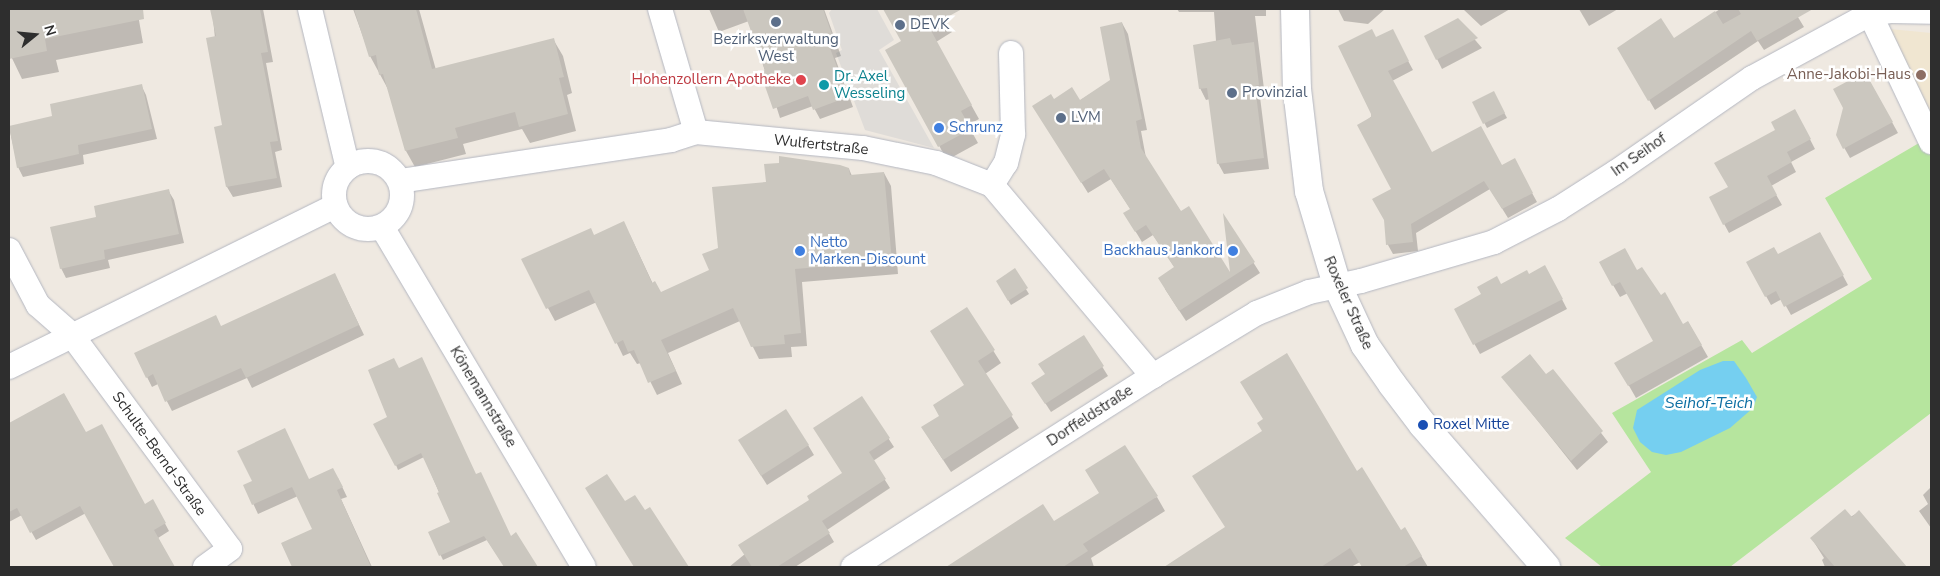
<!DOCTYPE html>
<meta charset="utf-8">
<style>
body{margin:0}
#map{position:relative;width:1940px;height:576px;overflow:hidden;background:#efe9e1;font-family:"Nunito Sans",sans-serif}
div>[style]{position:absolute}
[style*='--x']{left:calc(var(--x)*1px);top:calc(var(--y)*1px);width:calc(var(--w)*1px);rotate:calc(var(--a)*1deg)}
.education>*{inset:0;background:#f0e6d1}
.green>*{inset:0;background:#b6e59e}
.plaza>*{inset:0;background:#dfdcd8}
.water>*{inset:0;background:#75cff0}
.shadow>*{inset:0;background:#0003}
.building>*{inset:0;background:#cbc7bf}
.roads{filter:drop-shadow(0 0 1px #b4b7c1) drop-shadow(0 0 1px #b4b7c1)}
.street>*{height:24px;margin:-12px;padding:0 12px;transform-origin:12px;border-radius:12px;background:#fff}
.street>.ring{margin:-12px;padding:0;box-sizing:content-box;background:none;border:24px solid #fff;border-radius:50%}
.secondary>*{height:28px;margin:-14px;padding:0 14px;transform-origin:14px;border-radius:14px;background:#fff}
.dots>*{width:14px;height:14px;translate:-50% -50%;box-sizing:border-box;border:2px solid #fff;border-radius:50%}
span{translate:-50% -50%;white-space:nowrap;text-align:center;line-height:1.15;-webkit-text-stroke:5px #fff;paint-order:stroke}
.service-label{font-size:15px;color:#4e5e75}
.left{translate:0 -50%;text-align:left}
.education-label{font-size:15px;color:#785e54}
.right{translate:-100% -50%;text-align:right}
.culture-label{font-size:15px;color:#0d838f}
.health-label{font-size:15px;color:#be3a42}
.shop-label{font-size:15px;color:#366cbe}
.street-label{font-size:15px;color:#2e2e2e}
.transit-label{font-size:15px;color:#164399}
.water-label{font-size:16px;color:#0d6fa3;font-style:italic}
.frame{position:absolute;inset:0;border:10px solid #2e2e2e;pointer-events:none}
.north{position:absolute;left:10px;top:10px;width:50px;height:50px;-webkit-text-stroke:4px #fff;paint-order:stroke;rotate:73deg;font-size:14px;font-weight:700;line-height:20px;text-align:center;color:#2e2e2e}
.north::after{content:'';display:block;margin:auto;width:18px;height:22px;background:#2e2e2e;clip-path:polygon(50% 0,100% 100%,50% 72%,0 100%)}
</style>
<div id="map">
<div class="education">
<div style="clip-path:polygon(1890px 29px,1931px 33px,1931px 117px)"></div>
</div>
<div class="green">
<div style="clip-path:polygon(1931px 136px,1931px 413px,1730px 567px,1602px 567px,1565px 538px,1651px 472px,1612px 413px,1742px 340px,1752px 353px,1872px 279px,1825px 198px)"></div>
</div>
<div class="plaza">
<div style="clip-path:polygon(832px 9px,877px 9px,894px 40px,879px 50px,934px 148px,865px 130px,836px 53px,842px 50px,829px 13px)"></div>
</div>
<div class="water">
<div style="clip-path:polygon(1723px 361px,1734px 361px,1746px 378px,1757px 397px,1753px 408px,1730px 428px,1681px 452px,1666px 455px,1652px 452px,1640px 442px,1633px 428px,1637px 410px,1700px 370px)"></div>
</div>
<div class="shadow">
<div style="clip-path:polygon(9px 9px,137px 9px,143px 43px,56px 60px,59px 72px,22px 79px,9px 52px)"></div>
<div style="clip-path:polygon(212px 9px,263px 9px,273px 62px,266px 63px,282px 150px,275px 152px,282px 187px,233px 197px,227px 187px,216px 128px,224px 126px)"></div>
<div style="clip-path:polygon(353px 9px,419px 9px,436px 70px,553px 39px,563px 56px,572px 93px,567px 95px,576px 131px,530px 143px,522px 129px,463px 144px,466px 154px,415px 167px,406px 151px,389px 91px,370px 56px)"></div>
<div style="clip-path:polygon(709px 9px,824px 9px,841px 56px,835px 58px,853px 107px,820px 119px,813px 106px,780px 118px,749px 21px,719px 32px)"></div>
<div style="clip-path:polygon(885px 9px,939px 9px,952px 32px,936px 42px,979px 119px,968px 125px,978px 143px,947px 160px,887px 51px,903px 42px)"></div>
<div style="clip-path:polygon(1177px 9px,1266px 9px,1266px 16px,1255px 16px,1265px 97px,1260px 97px,1269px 169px,1224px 174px,1218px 163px,1210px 99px,1206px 100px,1200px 88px,1216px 41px,1214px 12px,1179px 12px)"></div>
<div style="clip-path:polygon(1338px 9px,1385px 9px,1368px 24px,1344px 21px)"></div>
<div style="clip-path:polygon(1463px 9px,1510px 9px,1481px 26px)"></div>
<div style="clip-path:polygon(1579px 9px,1618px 9px,1589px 26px)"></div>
<div style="clip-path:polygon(1720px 9px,1793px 9px,1804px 27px,1764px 50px,1758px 41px,1655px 110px,1619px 49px,1674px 40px)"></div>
<div style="clip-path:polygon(1458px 20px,1482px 48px,1442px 69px,1437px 59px)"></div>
<div style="clip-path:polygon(1122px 23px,1128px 34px,1147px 130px,1141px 131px,1146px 158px,1181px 212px,1188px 208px,1232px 277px,1225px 218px,1260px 273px,1186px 321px,1165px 289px,1175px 268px,1153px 235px,1142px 242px,1131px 224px,1131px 210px,1111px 179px,1088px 193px,1040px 116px,1053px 100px,1079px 101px,1112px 80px)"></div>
<div style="clip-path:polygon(1400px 46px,1413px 70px,1392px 81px,1432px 154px,1501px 166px,1514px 160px,1537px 202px,1508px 218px,1490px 189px,1416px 233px,1418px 251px,1393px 254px,1388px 245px,1392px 189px,1359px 127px,1373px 115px,1348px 65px)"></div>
<div style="clip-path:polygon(1865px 73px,1898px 133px,1850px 158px,1837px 135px)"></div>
<div style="clip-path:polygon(141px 85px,146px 95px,157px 139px,83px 155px,84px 164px,23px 177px,18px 167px,9px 127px,54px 117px)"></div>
<div style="clip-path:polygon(1496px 97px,1507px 118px,1487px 128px,1474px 103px)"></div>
<div style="clip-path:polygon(1800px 120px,1815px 149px,1791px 162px,1796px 172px,1771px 186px,1782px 205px,1729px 233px,1710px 198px,1729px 188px)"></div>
<div style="clip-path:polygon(849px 169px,852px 176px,884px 173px,891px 186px,898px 274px,802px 282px,807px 346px,791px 347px,792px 357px,759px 359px,740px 321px,668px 353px,682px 384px,657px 395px,641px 363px,637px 364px,630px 353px,623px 356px,597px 302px,555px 321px,522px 260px,594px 236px,630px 235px,653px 284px,661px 294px,711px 271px,719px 249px,767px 183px)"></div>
<div style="clip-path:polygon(168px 190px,174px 200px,184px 243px,108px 260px,110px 268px,66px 278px,61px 268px,98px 218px)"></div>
<div style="clip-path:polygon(1820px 233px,1848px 285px,1791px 315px,1782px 299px,1771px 305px,1766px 296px,1778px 256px)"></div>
<div style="clip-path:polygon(1014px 270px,1029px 294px,1011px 305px,997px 281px)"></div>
<div style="clip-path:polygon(1637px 272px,1683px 326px,1688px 322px,1708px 357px,1636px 398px,1616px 363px,1655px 341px,1628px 293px,1620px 297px,1613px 285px)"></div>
<div style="clip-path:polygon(1528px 275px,1550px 276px,1567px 309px,1480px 354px,1455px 309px)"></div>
<div style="clip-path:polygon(340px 285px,364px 335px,252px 388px,247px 378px,172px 411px,158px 384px,152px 387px,147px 377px,222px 328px)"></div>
<div style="clip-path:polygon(967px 309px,1001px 363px,985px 374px,1019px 428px,951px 472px,930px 440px,940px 416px,965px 386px)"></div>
<div style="clip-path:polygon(1083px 336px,1108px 376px,1051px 412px,1038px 392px,1046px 375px)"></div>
<div style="clip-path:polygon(399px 369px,476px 476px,510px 537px,516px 534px,536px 567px,505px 567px,487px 540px,443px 560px,430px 533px,452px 523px,424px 457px,398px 470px,396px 465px,388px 418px)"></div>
<div style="clip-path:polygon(1553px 370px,1608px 442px,1577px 470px,1503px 377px,1546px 376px)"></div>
<div style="clip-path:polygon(862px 398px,894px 447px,873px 461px,890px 488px,827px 530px,834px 542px,795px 567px,729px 567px,843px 474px)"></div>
<div style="clip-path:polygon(86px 434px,145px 505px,153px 501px,169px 531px,158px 538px,174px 567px,115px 567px,86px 513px,36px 540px,22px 515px,9px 522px,9px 443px,18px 438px)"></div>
<div style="clip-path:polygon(808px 445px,814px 455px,767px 485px,745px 450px)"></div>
<div style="clip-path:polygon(1356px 472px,1400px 531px,1405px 529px,1428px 567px,1363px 567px,1360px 562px,1351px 567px,1166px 567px,1226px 528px)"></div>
<div style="clip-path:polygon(338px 478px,347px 497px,341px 499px,372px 567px,293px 567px,282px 544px,314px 529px,298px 496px,258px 514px,245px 486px)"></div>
<div style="clip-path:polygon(1931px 487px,1931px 528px,1919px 511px,1928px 504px,1923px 495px)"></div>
<div style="clip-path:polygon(592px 497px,625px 503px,645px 512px,650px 509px,688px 567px,636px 567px)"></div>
<div style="clip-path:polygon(1157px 497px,1165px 511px,1091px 558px,1094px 567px,947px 567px,1043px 506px,1053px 523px)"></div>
<div style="clip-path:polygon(1859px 512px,1905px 567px,1825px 567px,1822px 560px,1824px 558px,1812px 539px)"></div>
</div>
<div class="building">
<div style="clip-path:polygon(9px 9px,143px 9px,144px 19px,45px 39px,47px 51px,9px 59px)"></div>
<div style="clip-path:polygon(210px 9px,260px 9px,268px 52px,261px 53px,278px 141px,270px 142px,277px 178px,226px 187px,214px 127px,222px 125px,206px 38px,216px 36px)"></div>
<div style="clip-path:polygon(354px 9px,416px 9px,432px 69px,554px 38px,564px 77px,559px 78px,568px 114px,519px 127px,515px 112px,455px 128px,458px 138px,405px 151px,383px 74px,379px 75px,376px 55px,369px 57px)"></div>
<div style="clip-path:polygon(743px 9px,823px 9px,836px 46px,830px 48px,848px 97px,813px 110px,808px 96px,773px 109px,760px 72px,765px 70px)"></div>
<div style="clip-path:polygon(883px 9px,962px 9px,929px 27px,972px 105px,961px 111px,971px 129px,938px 147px,885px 50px,901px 41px)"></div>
<div style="clip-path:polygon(1738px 9px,1813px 9px,1757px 41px,1751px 31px,1648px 101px,1617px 48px,1661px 18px,1674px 38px,1715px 11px,1723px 24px,1741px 14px)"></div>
<div style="clip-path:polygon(1458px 18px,1478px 38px,1436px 60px,1424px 36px)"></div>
<div style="clip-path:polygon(1122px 22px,1142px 119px,1136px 121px,1141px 148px,1181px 211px,1189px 206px,1230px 272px,1223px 213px,1255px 262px,1179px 311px,1158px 278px,1174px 267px,1146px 225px,1135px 232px,1123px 213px,1130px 209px,1104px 169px,1081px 183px,1032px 106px,1051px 94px,1054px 99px,1072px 87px,1080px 100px,1110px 80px,1100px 27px)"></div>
<div style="clip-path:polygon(1372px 29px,1376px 37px,1393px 29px,1409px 61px,1388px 71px,1432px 152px,1481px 126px,1502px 165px,1515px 158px,1533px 193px,1502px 209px,1484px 181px,1411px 224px,1413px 242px,1386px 245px,1384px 220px,1372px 199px,1391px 189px,1357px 125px,1371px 117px,1371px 114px,1338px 46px)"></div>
<div style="clip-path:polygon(1230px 38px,1232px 45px,1254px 42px,1259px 85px,1255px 86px,1264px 158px,1217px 164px,1207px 88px,1199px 89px,1193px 45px)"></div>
<div style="clip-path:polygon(1865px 72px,1893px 122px,1843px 149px,1836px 135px,1843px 108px,1833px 89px)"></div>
<div style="clip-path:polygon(142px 84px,152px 129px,78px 145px,79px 154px,17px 168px,9px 126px,52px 116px,50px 104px)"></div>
<div style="clip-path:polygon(1494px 91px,1505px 113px,1483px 124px,1472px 102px)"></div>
<div style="clip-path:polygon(1795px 109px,1811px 139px,1787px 152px,1792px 162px,1767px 176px,1777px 195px,1723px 225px,1709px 197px,1728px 187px,1714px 163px,1775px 130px,1771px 122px)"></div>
<div style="clip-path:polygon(779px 156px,840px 165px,849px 168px,850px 175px,884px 172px,892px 261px,795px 269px,801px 333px,784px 335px,785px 344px,751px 347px,733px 308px,661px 340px,676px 371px,648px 383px,634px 350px,628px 352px,623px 340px,615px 344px,589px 290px,546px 309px,521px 259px,591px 228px,594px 235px,624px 221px,652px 283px,655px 281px,661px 292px,709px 270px,702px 254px,718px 248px,712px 187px,766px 182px,764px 164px,779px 163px)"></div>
<div style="clip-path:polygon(169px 189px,179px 234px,104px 250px,105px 259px,60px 269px,50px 227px,96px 217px,94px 206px)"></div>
<div style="clip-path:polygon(1820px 232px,1844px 275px,1784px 307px,1776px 291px,1765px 297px,1746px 262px,1774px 247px,1778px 254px)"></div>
<div style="clip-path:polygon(1625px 248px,1637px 270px,1642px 267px,1661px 295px,1665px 292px,1683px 324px,1688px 321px,1702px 345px,1628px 386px,1614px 363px,1653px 341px,1620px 282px,1612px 286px,1599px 262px)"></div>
<div style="clip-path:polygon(1545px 265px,1563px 299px,1473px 345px,1454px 309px,1481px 294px,1477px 287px,1497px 276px,1501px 284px,1527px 270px,1529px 274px)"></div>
<div style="clip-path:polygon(1015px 268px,1028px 288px,1008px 301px,996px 281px)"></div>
<div style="clip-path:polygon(335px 273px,359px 325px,246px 378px,241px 368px,165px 402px,153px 374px,146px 378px,134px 353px,216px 315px,221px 326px)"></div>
<div style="clip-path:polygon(967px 307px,995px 350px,978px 361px,1013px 415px,943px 460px,921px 427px,939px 416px,933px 405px,964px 385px,930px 331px)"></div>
<div style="clip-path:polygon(1084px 335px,1104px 366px,1045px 404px,1031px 383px,1045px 374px,1038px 364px)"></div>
<div style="clip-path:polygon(1287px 353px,1357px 471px,1362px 467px,1401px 530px,1405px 527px,1422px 556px,1403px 567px,1362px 567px,1350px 548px,1321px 567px,1164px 567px,1225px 527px,1192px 476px,1262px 431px,1257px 423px,1263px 419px,1240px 382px)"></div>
<div style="clip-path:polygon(1530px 354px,1546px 374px,1553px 369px,1603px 431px,1571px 461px,1501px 377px)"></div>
<div style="clip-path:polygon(422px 357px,476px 474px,481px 472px,511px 536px,516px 532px,538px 567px,504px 567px,484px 536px,439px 556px,428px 532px,450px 522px,437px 493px,439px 492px,421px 453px,395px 466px,373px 424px,387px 417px,368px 370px,394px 358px,399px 368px)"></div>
<div style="clip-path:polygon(64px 393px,86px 432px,102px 424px,145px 504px,153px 499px,166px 523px,154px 530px,175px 567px,114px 567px,80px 506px,30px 533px,17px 508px,9px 512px,9px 423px)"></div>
<div style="clip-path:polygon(862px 396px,890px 438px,869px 452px,886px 479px,822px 521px,830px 533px,777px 567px,752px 567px,738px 545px,809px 500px,807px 496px,842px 473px,813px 428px)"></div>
<div style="clip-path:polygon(786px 409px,809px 445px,761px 476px,738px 440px)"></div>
<div style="clip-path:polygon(285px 428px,309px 479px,333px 468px,343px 487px,337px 490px,371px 567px,292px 567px,281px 543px,312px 529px,292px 487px,252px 505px,243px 485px,252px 481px,237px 451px)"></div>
<div style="clip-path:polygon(1125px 445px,1158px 496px,1083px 544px,1088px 551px,1063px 567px,946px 567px,1043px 504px,1054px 521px,1099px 493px,1085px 470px)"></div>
<div style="clip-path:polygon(607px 474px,625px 501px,635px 495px,645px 510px,650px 507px,689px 567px,634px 567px,585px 488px)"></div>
<div style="clip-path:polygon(1845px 509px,1852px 517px,1859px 510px,1907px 567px,1835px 567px,1810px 538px)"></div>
</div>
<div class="roads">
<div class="street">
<div style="--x:310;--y:9;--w:163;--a:76.6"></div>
<div style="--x:660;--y:9;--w:128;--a:73.7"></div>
<div style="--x:1870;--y:14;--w:142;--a:64.5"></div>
<div class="ring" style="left:334px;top:161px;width:44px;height:44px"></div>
<div style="--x:400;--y:181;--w:274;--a:-8.6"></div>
<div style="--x:671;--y:140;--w:26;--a:-18"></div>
<div style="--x:696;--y:132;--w:168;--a:5.5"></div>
<div style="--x:863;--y:148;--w:75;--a:11.6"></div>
<div style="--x:936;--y:163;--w:60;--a:21.4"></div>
<div style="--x:992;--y:185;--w:250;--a:49.9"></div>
<div style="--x:992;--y:185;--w:26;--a:-58"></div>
<div style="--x:1006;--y:163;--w:30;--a:-76"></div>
<div style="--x:1013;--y:134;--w:81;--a:-91.4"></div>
<div style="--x:382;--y:227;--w:395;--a:59.3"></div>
<div style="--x:9;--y:250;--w:62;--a:62.2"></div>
<div style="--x:38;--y:305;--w:44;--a:41.3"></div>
<div style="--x:71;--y:334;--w:267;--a:53.5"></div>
<div style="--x:230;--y:549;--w:31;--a:144"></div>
<div style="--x:9;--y:367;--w:364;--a:-26.3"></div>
<div style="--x:853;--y:567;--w:356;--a:-32.5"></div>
<div style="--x:1153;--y:376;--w:122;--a:-31.2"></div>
<div style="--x:1257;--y:313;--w:56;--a:-22"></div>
<div style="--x:1309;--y:292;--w:53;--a:-11.9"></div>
<div style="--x:1361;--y:281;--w:139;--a:-16.3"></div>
<div style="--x:1494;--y:242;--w:72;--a:-27.3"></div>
<div style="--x:1558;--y:209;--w:69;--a:-32.5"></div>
<div style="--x:1616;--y:172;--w:165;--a:-34.7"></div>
<div style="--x:1752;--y:78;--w:134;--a:-28.5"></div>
<div style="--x:1870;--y:14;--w:22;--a:-8"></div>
<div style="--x:1892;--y:11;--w:39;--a:1"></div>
</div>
<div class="secondary">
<div style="--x:1295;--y:9;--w:80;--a:88.6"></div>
<div style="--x:1297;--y:89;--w:103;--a:83.3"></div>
<div style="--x:1309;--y:191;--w:98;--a:73.4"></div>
<div style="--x:1337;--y:285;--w:66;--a:65"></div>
<div style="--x:1365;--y:345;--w:47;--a:55.3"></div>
<div style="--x:1392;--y:384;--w:51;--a:52.9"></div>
<div style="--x:1423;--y:425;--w:188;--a:49.1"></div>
</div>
</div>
<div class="dots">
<div style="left:776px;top:22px;background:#5c6f8a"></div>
<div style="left:900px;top:25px;background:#5c6f8a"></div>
<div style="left:1921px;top:75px;background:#8d6e63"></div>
<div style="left:801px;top:80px;background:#e0444e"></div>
<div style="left:824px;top:85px;background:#0f9aa8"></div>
<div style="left:1232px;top:93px;background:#5c6f8a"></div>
<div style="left:1061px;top:118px;background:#5c6f8a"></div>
<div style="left:939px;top:128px;background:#3f7fe0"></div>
<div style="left:800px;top:251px;background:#3f7fe0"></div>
<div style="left:1233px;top:251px;background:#3f7fe0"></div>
<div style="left:1423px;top:425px;background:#1a4fb4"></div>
</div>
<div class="service-label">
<span class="left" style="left:910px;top:25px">DEVK</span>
<span style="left:776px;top:48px">Bezirksverwaltung<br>West</span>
<span class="left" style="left:1242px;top:93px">Provinzial</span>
<span class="left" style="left:1071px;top:118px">LVM</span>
</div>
<div class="education-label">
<span class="right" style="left:1911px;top:75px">Anne-Jakobi-Haus</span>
</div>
<div class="culture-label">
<span class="left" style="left:834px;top:85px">Dr. Axel<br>Wesseling</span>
</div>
<div class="health-label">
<span class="right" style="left:791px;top:80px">Hohenzollern Apotheke</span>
</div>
<div class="shop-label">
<span class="left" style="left:949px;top:128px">Schrunz</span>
<span class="left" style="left:810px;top:251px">Netto<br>Marken-Discount</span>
<span class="right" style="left:1223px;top:251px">Backhaus Jankord</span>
</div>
<div class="street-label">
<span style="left:821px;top:145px;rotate:6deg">Wulfertstraße</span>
<span style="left:1639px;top:155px;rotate:-35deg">Im Seihof</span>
<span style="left:1348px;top:303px;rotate:66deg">Roxeler Straße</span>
<span style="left:483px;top:397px;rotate:59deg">Könemannstraße</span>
<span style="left:1090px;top:416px;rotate:-33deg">Dorffeldstraße</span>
<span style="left:159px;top:454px;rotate:54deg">Schulte-Bernd-Straße</span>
</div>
<div class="transit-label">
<span class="left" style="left:1433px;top:425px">Roxel Mitte</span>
</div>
<div class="water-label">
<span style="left:1709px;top:403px">Seihof-Teich</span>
</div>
<div class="frame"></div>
<div class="north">N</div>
</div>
